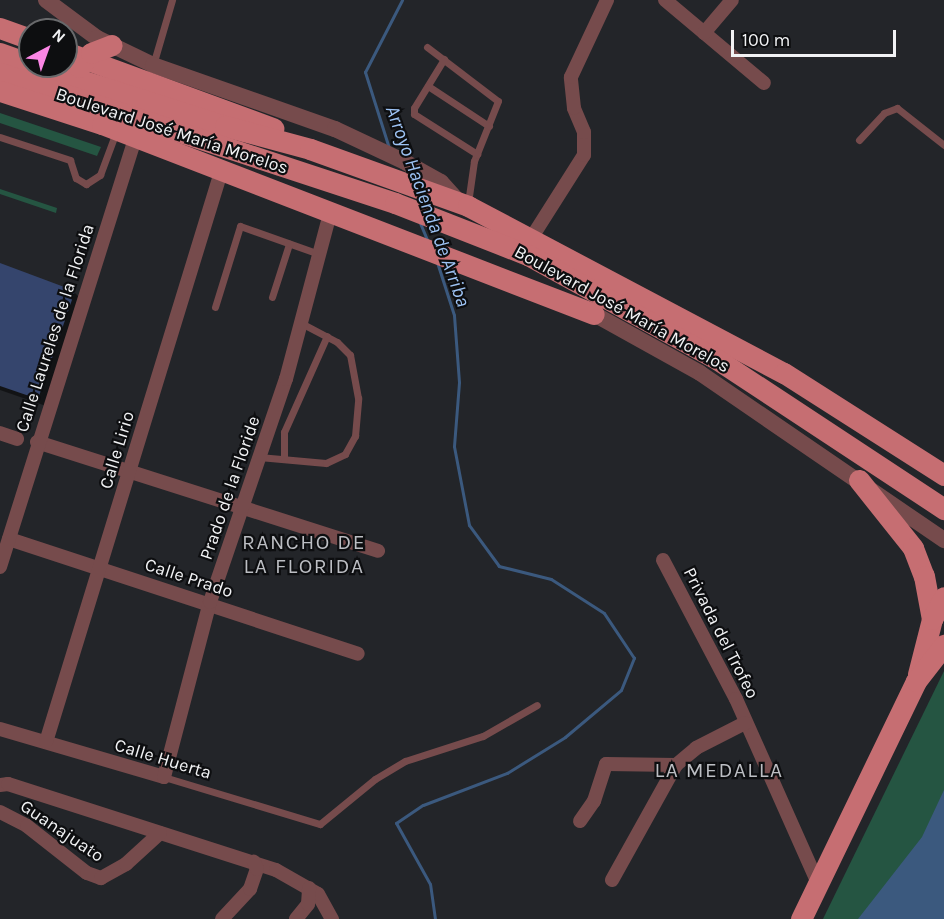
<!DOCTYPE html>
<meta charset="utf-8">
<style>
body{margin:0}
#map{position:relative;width:944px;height:919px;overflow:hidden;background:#232529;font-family:Karla,sans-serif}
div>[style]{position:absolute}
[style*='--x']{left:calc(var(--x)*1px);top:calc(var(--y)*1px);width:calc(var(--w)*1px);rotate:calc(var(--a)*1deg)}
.green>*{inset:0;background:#255542}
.water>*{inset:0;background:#3b597e}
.shadow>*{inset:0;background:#0007}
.stream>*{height:3px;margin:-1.5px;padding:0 1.5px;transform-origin:1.5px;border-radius:1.5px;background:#3b597e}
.building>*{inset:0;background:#35456d}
.service>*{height:7px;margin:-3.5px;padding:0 3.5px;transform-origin:3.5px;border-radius:3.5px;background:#764b4c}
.minor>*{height:14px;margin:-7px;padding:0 7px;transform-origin:7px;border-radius:7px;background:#764b4c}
.tertiary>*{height:16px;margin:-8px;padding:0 8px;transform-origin:8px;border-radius:8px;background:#764b4c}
.primary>*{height:21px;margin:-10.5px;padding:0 10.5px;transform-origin:10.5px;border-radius:10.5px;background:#c66e72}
span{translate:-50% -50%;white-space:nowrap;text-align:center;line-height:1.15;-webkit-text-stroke:4.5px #0d0e10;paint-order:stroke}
.street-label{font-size:18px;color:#f1f2f4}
.water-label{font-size:20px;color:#9dc3f4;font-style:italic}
.quarter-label{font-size:21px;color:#bcbec3;letter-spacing:1.5px}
.north{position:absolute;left:18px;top:18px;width:60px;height:60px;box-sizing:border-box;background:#0d0e10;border:2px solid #68696b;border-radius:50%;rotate:41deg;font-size:16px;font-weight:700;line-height:24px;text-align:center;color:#f1f2f4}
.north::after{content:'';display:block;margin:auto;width:21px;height:27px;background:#fb86e5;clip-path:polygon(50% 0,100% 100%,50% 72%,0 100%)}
.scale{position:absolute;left:731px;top:30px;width:165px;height:27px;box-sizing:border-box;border:3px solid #f1f2f4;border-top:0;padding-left:8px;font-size:18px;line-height:21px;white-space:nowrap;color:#f1f2f4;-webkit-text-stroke:4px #0d0e10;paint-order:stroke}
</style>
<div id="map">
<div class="green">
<div style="clip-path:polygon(0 113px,101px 147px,97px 156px,0 123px)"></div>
<div style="clip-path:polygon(0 189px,57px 208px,56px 213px,0 194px)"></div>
<div style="clip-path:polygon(944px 671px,944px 919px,823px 919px)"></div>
</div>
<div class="water">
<div style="clip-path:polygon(944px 790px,944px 919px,858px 919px,922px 837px)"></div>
</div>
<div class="shadow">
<div style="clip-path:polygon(0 265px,74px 292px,82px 300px,46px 406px,0 390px)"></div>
</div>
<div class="stream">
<div style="--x:389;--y:148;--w:80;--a:-107.5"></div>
<div style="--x:365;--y:72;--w:81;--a:-62.8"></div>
<div style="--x:420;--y:223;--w:21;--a:67"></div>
<div style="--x:435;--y:919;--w:35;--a:-98"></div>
<div style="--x:430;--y:884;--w:70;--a:-119.1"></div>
<div style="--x:396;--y:823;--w:32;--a:-34"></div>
<div style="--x:423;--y:805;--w:90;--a:-20.9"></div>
<div style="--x:507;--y:773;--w:68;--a:-31.8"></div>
<div style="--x:565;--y:737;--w:73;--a:-40"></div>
<div style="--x:621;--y:690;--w:35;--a:-68"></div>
<div style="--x:634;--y:658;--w:54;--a:-123.7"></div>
<div style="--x:604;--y:613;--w:63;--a:-147.3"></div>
<div style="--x:551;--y:579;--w:54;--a:-166"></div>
<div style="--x:499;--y:566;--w:51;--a:-126.2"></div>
<div style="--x:469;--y:525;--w:80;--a:-100.8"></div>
<div style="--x:454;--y:446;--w:64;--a:-85.5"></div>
<div style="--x:459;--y:382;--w:67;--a:-94.3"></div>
<div style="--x:454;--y:315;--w:56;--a:-107.8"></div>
</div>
<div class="building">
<div style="clip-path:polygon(0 263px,75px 291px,38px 399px,0 386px)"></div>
</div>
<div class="service">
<div style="--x:427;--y:47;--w:89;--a:37.3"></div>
<div style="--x:498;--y:101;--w:65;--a:111.8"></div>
<div style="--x:474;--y:161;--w:42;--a:98.1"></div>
<div style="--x:444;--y:59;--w:57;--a:121.5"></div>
<div style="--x:414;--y:108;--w:6;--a:90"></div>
<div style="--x:414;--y:114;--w:75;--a:32.4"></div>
<div style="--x:153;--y:65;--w:68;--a:-73.7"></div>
<div style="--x:428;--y:86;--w:73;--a:33.3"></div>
<div style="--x:0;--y:137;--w:74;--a:18.2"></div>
<div style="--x:70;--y:160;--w:19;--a:72"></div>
<div style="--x:76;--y:178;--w:12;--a:31"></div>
<div style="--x:86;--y:184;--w:17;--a:-33"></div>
<div style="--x:100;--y:175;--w:46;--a:-69.6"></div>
<div style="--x:859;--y:140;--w:37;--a:-47"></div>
<div style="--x:884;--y:113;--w:14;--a:-21"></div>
<div style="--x:897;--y:108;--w:60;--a:38.2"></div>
<div style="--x:272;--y:297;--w:56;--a:-72.2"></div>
<div style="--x:215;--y:307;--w:85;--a:-72.8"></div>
<div style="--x:240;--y:226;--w:84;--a:19.5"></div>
<div style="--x:259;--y:457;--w:67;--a:5.1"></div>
<div style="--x:326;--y:463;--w:21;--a:-25"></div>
<div style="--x:345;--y:454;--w:21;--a:-61"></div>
<div style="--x:355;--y:436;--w:38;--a:-85"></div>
<div style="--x:358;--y:398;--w:44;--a:-100.5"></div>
<div style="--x:350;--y:355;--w:18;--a:-135"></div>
<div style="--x:337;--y:342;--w:41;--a:-152.2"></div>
<div style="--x:284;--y:459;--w:27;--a:-90"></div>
<div style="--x:284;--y:432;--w:105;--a:-65.9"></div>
<div style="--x:164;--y:777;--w:163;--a:16.8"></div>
<div style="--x:320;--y:824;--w:71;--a:-39.3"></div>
<div style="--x:375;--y:779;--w:35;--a:-31"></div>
<div style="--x:405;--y:761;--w:82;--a:-17.8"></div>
<div style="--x:483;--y:736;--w:62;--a:-29.9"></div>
</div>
<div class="minor">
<div style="--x:665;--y:0;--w:129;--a:40"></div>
<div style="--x:704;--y:33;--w:43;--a:-49.7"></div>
<div style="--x:532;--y:237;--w:97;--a:-57.6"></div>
<div style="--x:584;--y:155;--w:23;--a:-90"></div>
<div style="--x:584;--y:132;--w:26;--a:-113"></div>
<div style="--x:574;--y:108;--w:31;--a:-96"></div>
<div style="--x:571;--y:77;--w:85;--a:-64.9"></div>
<div style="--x:0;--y:433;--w:18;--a:19"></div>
<div style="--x:37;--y:442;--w:358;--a:17.7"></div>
<div style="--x:9;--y:539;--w:367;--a:18.2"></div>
<div style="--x:663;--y:560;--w:157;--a:62.3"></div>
<div style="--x:736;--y:699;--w:201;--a:66"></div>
<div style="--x:0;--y:567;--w:452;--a:-72.5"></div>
<div style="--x:0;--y:729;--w:171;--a:16.3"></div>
<div style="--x:164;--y:777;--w:181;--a:-75.3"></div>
<div style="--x:210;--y:602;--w:236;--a:-71.2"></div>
<div style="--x:286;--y:379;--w:175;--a:-75.1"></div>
<div style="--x:46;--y:742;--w:599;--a:-72.93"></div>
<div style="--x:0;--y:785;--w:8;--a:-7"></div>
<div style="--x:8;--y:784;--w:281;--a:17.8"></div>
<div style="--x:276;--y:870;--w:48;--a:29.7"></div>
<div style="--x:318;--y:894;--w:29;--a:61"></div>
<div style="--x:0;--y:812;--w:30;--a:27"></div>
<div style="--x:27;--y:826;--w:76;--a:38.1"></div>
<div style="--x:87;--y:873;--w:15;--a:20"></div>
<div style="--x:101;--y:878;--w:29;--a:-29"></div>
<div style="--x:126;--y:864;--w:46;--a:-42.4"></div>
<div style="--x:580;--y:821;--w:24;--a:-55"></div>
<div style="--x:594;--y:801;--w:39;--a:-72"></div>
<div style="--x:606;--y:764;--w:70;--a:0.8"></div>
<div style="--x:612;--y:880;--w:132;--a:-60.9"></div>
<div style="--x:676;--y:765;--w:26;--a:-40"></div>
<div style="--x:696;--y:748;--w:55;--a:-27"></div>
<div style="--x:222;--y:919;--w:41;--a:-47"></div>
<div style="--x:250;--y:889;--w:21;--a:-71"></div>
<div style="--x:257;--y:869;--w:8;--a:-113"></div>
<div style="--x:296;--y:919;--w:19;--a:-51"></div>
<div style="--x:308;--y:904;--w:16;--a:-86"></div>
</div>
<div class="tertiary">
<div style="--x:46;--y:0;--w:64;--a:36.7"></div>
<div style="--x:97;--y:38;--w:62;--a:25.7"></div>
<div style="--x:153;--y:65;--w:193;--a:19.4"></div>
<div style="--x:335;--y:129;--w:77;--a:25.2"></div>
<div style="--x:405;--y:162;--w:41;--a:29.1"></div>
<div style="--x:441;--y:182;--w:27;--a:48"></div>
<div style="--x:594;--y:314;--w:121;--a:29.1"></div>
<div style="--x:700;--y:373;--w:296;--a:34.4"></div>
</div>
<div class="primary">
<div style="--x:0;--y:28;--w:32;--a:20"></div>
<div style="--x:66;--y:52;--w:221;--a:20.2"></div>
<div style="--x:0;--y:53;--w:32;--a:20"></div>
<div style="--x:37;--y:66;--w:197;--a:17.7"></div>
<div style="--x:225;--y:126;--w:88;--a:15.1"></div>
<div style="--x:310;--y:149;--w:168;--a:19.8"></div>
<div style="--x:468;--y:206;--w:357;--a:27.9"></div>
<div style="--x:784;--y:373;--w:190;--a:32.5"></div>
<div style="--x:79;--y:67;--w:18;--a:-49"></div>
<div style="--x:91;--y:53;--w:22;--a:-21"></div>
<div style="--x:0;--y:73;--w:416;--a:18.2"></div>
<div style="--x:395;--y:203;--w:143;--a:21.4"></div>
<div style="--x:528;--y:255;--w:217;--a:28.9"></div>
<div style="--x:718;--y:360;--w:271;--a:33.4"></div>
<div style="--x:0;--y:91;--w:107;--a:17.9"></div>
<div style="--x:102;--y:124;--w:527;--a:21.12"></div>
<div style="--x:859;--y:480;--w:87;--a:51.5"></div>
<div style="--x:913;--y:548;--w:30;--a:69"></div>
<div style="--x:924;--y:576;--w:44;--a:79.5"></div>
<div style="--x:918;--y:674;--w:57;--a:-75.7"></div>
<div style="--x:932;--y:619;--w:25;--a:-61"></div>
<div style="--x:801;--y:919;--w:264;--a:-64.2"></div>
<div style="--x:916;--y:681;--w:46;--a:-52.1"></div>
</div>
<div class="street-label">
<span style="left:172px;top:131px;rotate:18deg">Boulevard José María Morelos</span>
<span style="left:622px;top:309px;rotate:29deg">Boulevard José María Morelos</span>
<span style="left:55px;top:328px;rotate:-72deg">Calle Laureles de la Florida</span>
<span style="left:117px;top:450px;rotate:-73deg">Calle Lirio</span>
<span style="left:230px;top:488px;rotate:-71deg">Prado de la Floride</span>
<span style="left:189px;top:578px;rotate:18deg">Calle Prado</span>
<span style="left:721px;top:633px;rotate:63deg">Privada del Trofeo</span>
<span style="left:163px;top:759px;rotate:17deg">Calle Huerta</span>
<span style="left:62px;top:831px;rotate:34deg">Guanajuato</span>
</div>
<div class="water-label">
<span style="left:428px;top:206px;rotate:70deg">Arroyo Hacienda de Arriba</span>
</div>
<div class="quarter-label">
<span style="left:304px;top:554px">RANCHO DE<br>LA FLORIDA</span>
<span style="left:719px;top:770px">LA MEDALLA</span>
</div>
<div class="north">N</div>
<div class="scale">100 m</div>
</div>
